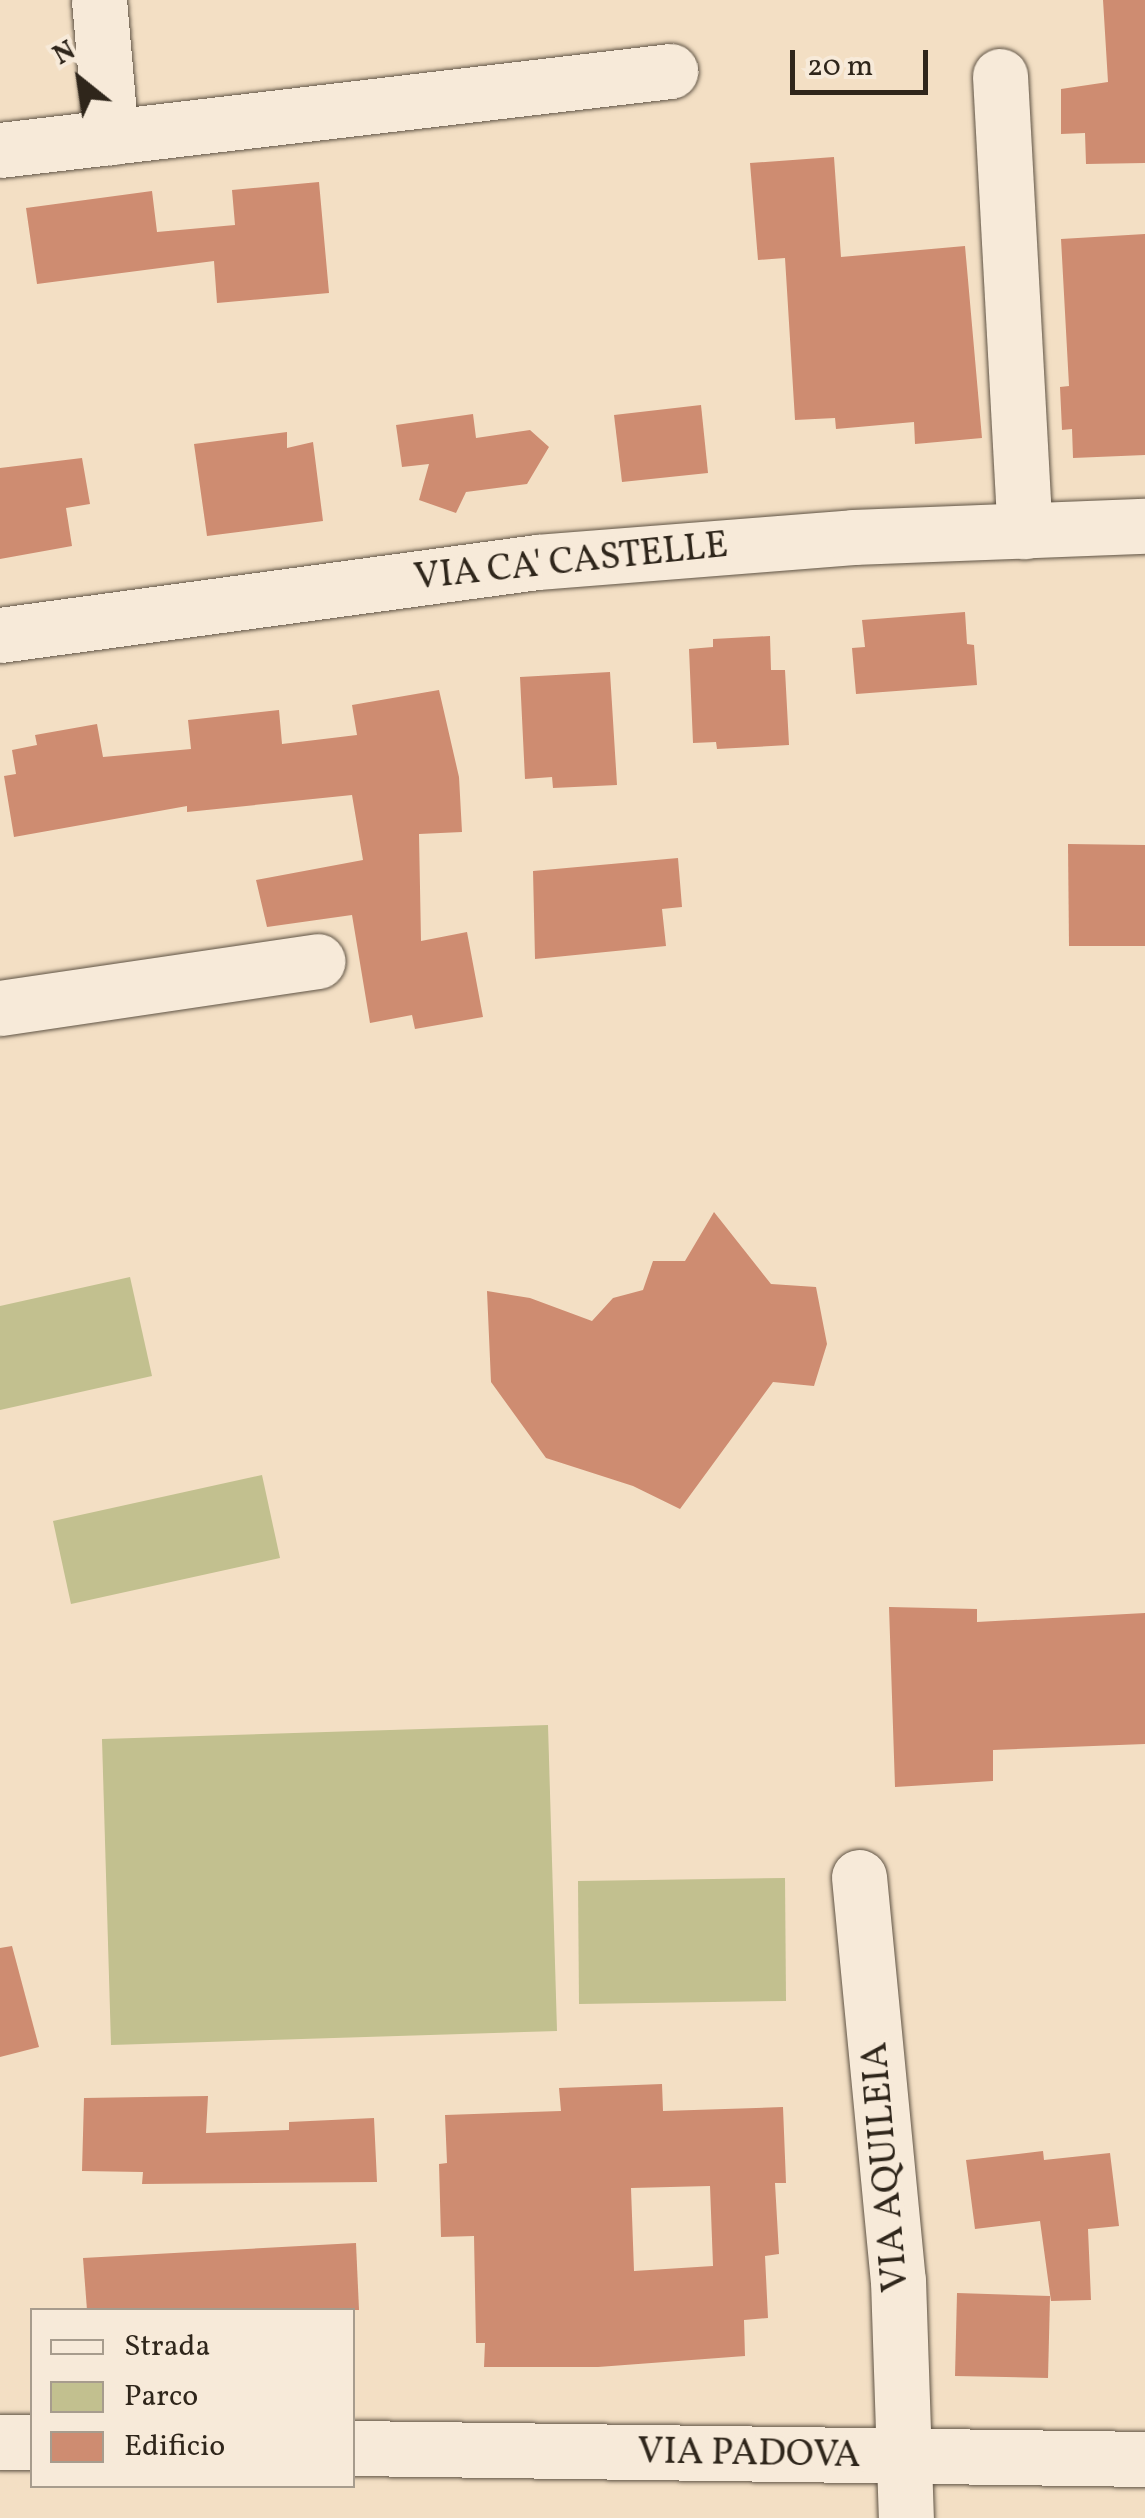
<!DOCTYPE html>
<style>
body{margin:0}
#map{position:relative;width:1145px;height:2518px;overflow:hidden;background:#f3dfc4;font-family:Vollkorn,serif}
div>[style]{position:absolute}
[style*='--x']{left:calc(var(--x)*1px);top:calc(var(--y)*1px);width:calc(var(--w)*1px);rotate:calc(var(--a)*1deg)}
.green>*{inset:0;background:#c2c08f}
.building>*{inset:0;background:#ce8c71}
.roads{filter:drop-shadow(0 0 2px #605445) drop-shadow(0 0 2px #605445)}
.minor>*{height:55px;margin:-27.5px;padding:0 27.5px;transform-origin:27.5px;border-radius:27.5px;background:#f7ead9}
span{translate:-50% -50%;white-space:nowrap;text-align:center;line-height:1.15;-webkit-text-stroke:8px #f7ead9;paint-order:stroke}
.street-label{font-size:38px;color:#2f261b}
.legend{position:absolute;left:30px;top:2308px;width:325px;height:180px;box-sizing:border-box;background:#f7ead9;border:2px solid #a79c8d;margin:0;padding:12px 18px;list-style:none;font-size:30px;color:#2f261b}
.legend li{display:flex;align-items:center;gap:20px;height:50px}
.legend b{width:50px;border:2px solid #a79c8d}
.north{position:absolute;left:30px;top:30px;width:100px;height:100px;-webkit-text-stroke:8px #f7ead9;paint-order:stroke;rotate:330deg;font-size:28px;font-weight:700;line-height:40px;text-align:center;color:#2f261b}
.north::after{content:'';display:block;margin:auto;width:35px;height:45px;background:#2f261b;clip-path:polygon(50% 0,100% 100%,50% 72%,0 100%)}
.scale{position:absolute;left:790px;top:50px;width:138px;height:45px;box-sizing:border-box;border:5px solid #2f261b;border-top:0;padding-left:12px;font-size:30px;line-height:35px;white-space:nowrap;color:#2f261b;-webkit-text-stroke:8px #f7ead9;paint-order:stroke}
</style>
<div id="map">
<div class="green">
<div style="clip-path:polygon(130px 1277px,152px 1376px,0 1410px,0 1306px)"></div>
<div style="clip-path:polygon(262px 1475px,280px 1558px,71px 1604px,53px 1521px)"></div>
<div style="clip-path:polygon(548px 1725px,557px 2031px,111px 2045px,102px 1739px)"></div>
<div style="clip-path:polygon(785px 1878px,786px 2001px,579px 2004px,578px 1881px)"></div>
</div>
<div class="building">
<div style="clip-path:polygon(1103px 0,1145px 0,1145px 163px,1086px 164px,1085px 133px,1061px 134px,1061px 89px,1108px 82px)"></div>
<div style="clip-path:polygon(834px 157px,841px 257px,965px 246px,982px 438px,915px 444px,914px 422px,836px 429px,835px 418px,795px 420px,785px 258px,758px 260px,750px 163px)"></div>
<div style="clip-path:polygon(319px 182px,329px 293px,217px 303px,214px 261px,37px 284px,26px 208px,152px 191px,157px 232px,235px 225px,232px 190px)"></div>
<div style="clip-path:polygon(1145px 234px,1145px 455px,1073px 458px,1072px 429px,1062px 430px,1060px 387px,1069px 386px,1061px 239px)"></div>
<div style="clip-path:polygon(701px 405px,708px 473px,622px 482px,614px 415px)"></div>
<div style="clip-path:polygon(473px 414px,476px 438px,530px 430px,549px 447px,527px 484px,466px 492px,456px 513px,419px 500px,429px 464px,402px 467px,396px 425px)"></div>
<div style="clip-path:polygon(287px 432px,287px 448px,313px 442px,323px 521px,207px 536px,194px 444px)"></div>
<div style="clip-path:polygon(82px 458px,90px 504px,66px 508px,72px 546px,0 559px,0 468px)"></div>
<div style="clip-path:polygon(965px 612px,967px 644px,974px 645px,977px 685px,856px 694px,852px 648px,865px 647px,862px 620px)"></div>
<div style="clip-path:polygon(770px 636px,771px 670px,785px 670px,789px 745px,717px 749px,716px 742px,693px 743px,689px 649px,713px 647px,713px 639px)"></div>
<div style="clip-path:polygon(610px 672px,617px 785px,553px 788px,552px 777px,525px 779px,520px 677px)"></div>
<div style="clip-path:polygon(439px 690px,459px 777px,462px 832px,419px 834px,421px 941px,467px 932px,483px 1017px,415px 1029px,412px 1015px,370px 1023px,352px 915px,267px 927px,256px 880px,363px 860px,352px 795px,187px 812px,187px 806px,14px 837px,4px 776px,16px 774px,12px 750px,37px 745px,35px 735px,97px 724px,103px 757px,191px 749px,188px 720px,279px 710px,282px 744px,357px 735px,352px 705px)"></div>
<div style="clip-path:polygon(1068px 844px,1145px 845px,1145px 946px,1069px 946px)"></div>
<div style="clip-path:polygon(678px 858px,682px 907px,662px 909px,666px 946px,535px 959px,533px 871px)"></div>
<div style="clip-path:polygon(714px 1212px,771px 1284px,816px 1287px,827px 1344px,814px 1386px,773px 1382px,680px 1509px,633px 1486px,546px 1458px,491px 1382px,487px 1291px,530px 1298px,592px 1321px,613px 1298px,643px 1290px,653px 1261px,685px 1261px)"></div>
<div style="clip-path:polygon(889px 1607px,977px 1609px,977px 1622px,1145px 1613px,1145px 1744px,993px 1750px,993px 1781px,895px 1787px)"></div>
<div style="clip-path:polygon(12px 1946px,39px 2047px,0 2057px,0 1948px)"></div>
<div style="clip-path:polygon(evenodd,662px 2084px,663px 2111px,783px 2107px,786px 2183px,775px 2183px,779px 2254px,765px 2256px,768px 2318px,744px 2320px,745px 2356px,598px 2367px,484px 2367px,485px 2343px,476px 2343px,474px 2236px,441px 2237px,439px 2164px,447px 2163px,445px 2115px,561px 2111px,559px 2088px,662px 2084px,710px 2186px,713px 2266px,634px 2271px,631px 2188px,710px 2186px)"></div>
<div style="clip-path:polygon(208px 2096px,206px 2133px,289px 2130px,289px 2122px,374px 2118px,377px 2182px,142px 2184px,143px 2172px,82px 2171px,84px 2098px)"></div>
<div style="clip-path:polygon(1043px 2151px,1044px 2160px,1110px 2153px,1119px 2226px,1088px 2229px,1091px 2300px,1051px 2301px,1040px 2221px,975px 2229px,966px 2160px)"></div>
<div style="clip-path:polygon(356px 2243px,359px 2310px,87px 2310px,83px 2258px)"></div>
<div style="clip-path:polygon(957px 2293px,1050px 2296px,1048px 2378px,955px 2376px)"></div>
</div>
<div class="roads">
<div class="minor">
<div style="--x:99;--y:0;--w:138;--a:85"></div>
<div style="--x:1000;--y:76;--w:456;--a:86.9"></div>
<div style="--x:0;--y:150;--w:675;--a:-6.72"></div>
<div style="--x:0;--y:635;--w:542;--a:-7.74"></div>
<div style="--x:537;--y:562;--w:317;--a:-4.5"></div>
<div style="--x:853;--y:537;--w:292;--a:-2.2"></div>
<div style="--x:0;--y:1008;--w:321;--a:-8.4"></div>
<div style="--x:859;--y:1877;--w:405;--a:84.5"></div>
<div style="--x:898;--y:2280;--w:238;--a:88.1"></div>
<div style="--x:0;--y:2442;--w:32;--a:0"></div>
<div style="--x:352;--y:2448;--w:793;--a:0.79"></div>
</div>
</div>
<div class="street-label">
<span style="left:571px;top:563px;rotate:-6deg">VIA CA' CASTELLE</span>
<span style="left:887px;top:2167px;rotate:-95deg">VIA AQUILEIA</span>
<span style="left:749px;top:2455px;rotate:1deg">VIA PADOVA</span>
</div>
<ul class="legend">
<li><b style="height:12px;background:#f7ead9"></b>Strada</li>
<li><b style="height:28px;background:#c2c08f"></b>Parco</li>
<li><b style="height:28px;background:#ce8c71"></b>Edificio</li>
</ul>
<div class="north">N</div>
<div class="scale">20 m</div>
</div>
